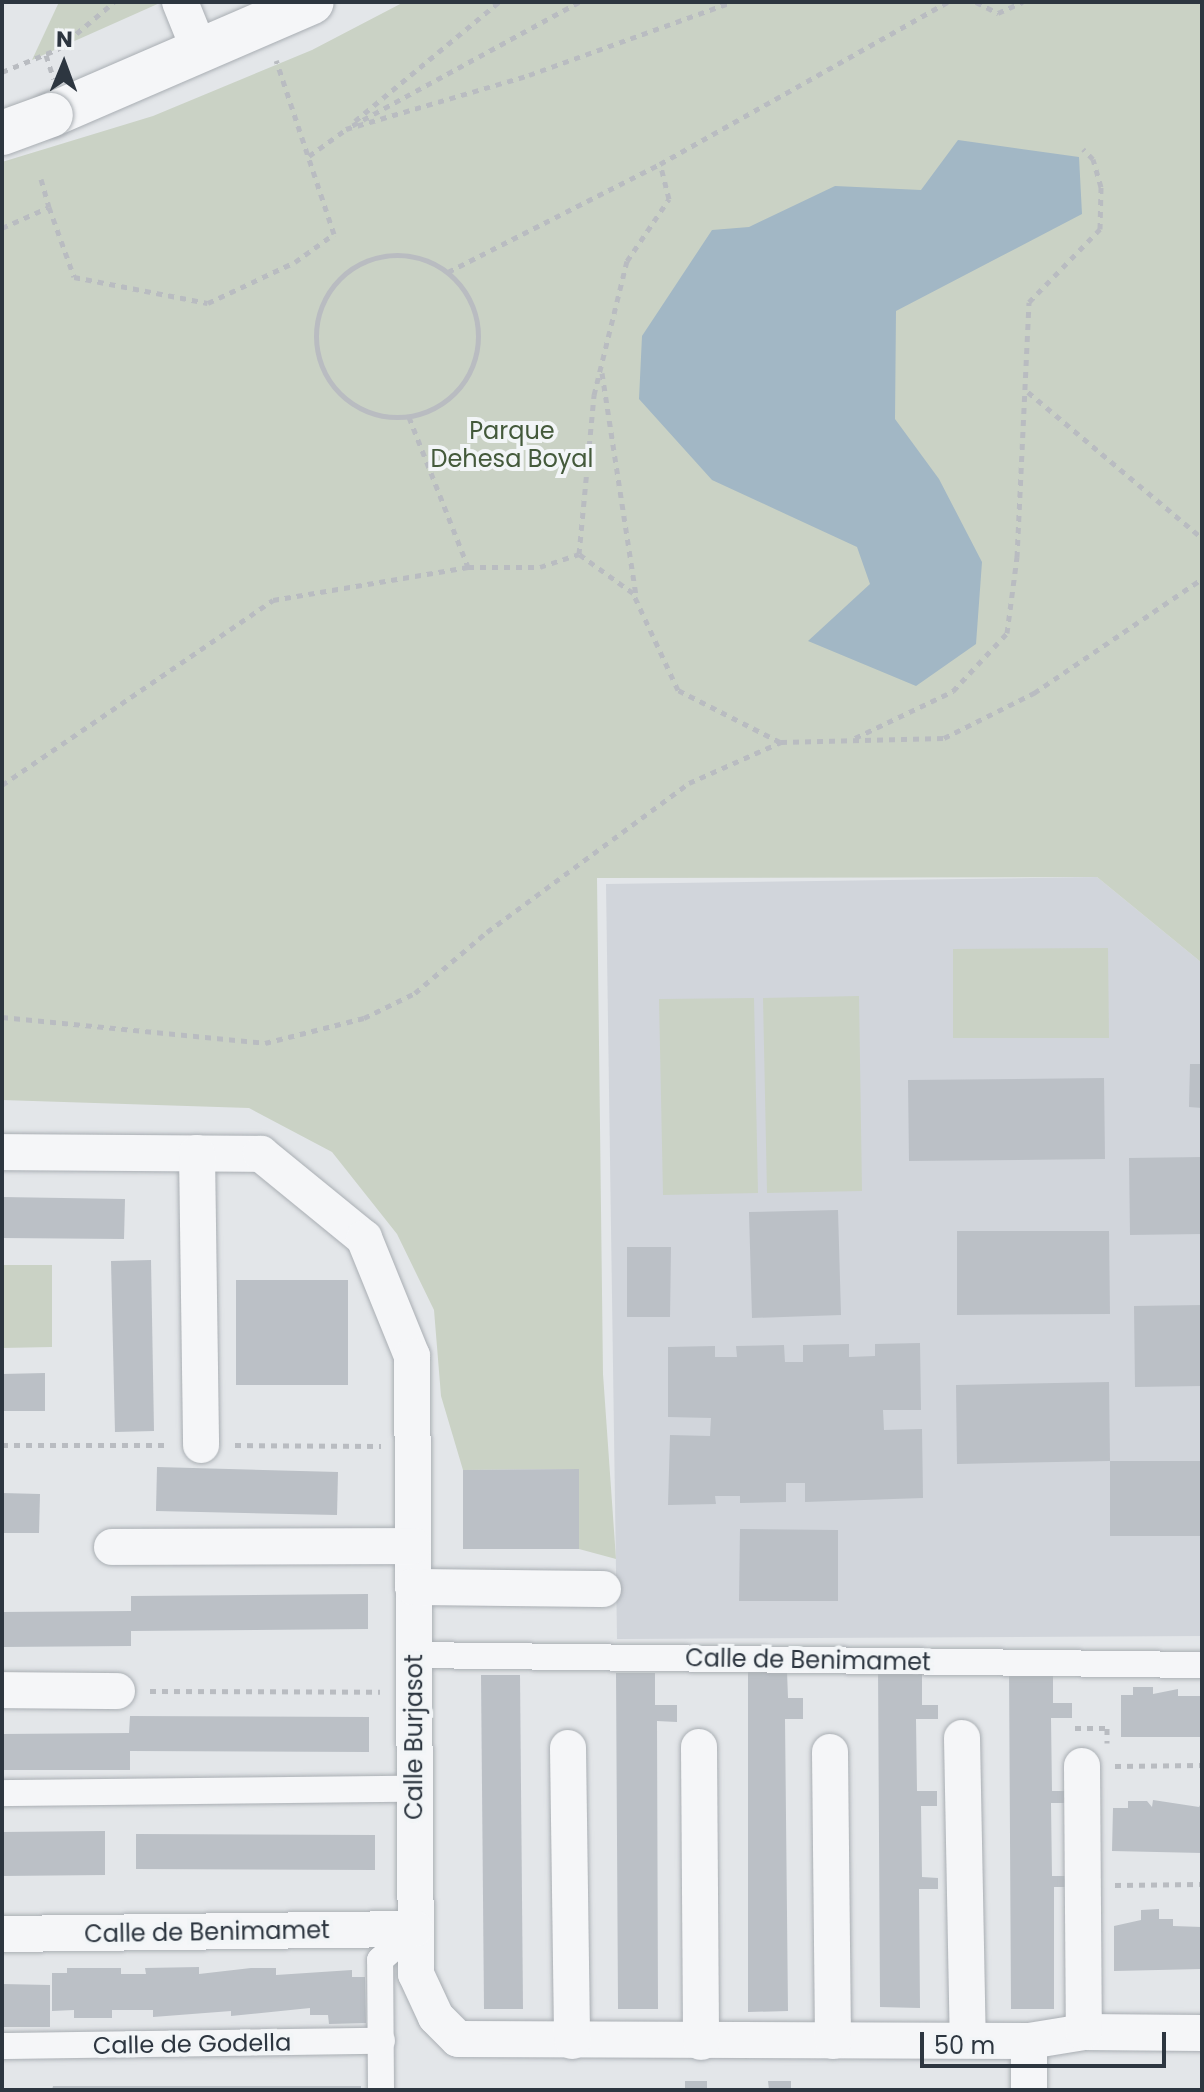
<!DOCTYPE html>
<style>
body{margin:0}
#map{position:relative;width:1204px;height:2092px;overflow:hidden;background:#e3e6e9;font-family:Poppins,sans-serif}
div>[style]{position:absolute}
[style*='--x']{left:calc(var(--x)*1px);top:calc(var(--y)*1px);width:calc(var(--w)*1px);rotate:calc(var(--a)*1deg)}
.built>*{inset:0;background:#d1d5db}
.green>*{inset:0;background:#cad2c5}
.water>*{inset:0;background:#a2b7c5}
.building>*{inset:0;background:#bbc0c6}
.path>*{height:5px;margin-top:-2.5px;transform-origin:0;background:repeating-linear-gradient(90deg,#b9bcc1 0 6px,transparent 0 12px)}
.path>.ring{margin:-2.5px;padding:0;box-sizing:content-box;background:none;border:5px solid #b9bcc1;border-radius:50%}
.roads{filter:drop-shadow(0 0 2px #a9aeb3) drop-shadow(0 0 2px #a9aeb3)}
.pedestrian>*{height:26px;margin:-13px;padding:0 13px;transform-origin:13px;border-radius:13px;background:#f5f6f8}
.minor>*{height:36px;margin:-18px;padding:0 18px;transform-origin:18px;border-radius:18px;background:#f5f6f8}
.tertiary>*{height:44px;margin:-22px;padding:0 22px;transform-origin:22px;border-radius:22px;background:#f5f6f8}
.path-bridge>*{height:5px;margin-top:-2.5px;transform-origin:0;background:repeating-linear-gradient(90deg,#b9bcc1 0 6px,transparent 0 12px)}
.bridges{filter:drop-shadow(0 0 2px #a9aeb3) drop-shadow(0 0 2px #a9aeb3)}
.tertiary-bridge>*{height:44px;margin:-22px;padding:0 22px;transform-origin:22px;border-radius:22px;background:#f5f6f8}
span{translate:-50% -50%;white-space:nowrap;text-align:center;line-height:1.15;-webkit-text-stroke:8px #f2f5f7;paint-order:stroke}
.park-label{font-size:24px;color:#445a3b}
.street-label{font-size:24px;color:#2d3640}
.frame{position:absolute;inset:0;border:4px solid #2d3640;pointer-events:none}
.north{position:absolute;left:24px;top:24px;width:80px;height:80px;-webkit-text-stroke:6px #f2f5f7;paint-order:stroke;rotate:1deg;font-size:22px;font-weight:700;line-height:32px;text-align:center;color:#2d3640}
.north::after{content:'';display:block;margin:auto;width:28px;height:36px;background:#2d3640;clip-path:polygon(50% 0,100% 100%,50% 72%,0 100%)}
.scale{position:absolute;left:920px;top:2032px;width:246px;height:36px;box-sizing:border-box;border:4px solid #2d3640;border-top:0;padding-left:10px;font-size:24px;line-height:28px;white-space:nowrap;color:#2d3640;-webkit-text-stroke:6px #f2f5f7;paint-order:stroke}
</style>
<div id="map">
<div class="built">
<div style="clip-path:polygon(1097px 877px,1202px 963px,1202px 1636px,617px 1639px,606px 884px)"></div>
</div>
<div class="green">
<div style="clip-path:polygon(59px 2px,162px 2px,32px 60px)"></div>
<div style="clip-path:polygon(404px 2px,1202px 2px,1202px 963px,1097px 877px,597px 878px,603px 1374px,616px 1559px,579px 1549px,579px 1469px,463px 1470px,441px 1396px,434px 1310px,397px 1234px,332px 1152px,249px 1108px,2px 1100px,2px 162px,153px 116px,312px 50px)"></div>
<div style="clip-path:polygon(1108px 948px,1109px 1038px,953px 1038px,953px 949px)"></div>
<div style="clip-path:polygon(859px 996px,862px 1191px,767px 1193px,763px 998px)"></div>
<div style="clip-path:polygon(754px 998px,758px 1193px,663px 1195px,659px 999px)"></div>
<div style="clip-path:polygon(2px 1265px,52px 1265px,52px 1347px,2px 1348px)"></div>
</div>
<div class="water">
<div style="clip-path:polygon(958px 140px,1079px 157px,1082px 214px,896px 311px,895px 419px,939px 479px,982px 562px,976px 644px,916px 686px,808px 641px,870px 584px,857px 547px,712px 480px,639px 399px,642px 336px,712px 230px,749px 227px,835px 186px,921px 190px)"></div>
</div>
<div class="building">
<div style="clip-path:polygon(1190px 1064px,1202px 1064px,1202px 1108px,1189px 1107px)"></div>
<div style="clip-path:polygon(1104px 1078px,1105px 1159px,909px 1161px,908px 1080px)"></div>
<div style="clip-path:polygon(1202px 1157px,1202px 1234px,1130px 1235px,1129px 1158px)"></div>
<div style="clip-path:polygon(2px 1197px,125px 1199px,124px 1239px,2px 1238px)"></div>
<div style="clip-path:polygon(838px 1210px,841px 1315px,752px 1318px,749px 1212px)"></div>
<div style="clip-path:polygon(957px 1231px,1109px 1231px,1110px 1314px,957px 1315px)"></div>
<div style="clip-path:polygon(627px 1247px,671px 1247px,670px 1317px,627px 1317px)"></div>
<div style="clip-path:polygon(151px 1260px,154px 1431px,115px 1432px,111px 1261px)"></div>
<div style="clip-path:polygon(236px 1280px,348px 1280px,348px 1385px,236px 1385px)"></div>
<div style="clip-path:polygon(1202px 1305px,1202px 1386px,1135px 1387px,1134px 1306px)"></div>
<div style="clip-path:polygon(920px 1343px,921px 1410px,883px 1410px,884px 1430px,922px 1429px,923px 1498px,805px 1502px,805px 1483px,786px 1483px,786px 1502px,740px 1503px,740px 1496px,715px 1496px,716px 1504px,668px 1505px,670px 1435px,710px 1436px,711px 1418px,668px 1417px,668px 1347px,715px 1346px,715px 1357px,737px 1357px,736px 1346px,784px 1345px,785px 1362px,803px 1362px,803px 1345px,849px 1344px,849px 1357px,875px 1356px,875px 1344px)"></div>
<div style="clip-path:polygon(45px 1373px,45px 1411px,2px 1411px,2px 1374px)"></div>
<div style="clip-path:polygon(1109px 1382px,1110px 1461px,957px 1464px,956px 1385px)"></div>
<div style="clip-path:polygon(1110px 1461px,1202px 1461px,1202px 1536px,1110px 1536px)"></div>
<div style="clip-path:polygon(157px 1467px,338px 1472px,337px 1515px,156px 1511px)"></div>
<div style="clip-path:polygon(579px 1469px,579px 1549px,463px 1549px,463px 1470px)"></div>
<div style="clip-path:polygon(2px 1493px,40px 1494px,39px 1533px,2px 1533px)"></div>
<div style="clip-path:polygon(740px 1529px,838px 1530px,838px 1601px,739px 1601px)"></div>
<div style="clip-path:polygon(368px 1594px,368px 1629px,131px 1631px,131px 1646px,2px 1647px,2px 1612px,131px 1611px,131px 1596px)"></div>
<div style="clip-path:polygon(922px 1667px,922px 1705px,938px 1705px,938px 1719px,916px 1719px,917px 1791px,937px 1791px,937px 1806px,921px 1806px,922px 1877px,938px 1878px,938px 1889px,919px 1889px,920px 2008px,880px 2007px,878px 1668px)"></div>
<div style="clip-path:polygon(1009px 1668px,1053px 1668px,1053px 1703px,1072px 1703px,1072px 1718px,1051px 1718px,1052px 1791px,1066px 1791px,1065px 1803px,1051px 1803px,1052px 1876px,1071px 1876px,1071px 1887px,1054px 1887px,1054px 2009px,1011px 2009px)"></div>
<div style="clip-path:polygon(748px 1671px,787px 1671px,788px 1698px,803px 1698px,803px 1719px,785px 1719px,788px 2011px,748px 2012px)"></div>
<div style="clip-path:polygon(616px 1673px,655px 1673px,655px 1705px,677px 1705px,677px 1722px,657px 1721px,658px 2009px,618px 2009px)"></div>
<div style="clip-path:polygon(481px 1675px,520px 1675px,523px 2009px,484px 2009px)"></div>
<div style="clip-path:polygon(1133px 1687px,1153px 1687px,1153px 1694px,1178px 1689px,1178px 1696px,1202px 1696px,1202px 1737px,1121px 1737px,1121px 1695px,1133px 1695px)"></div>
<div style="clip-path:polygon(130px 1716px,369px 1717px,369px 1752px,130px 1751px,130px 1770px,2px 1770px,2px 1734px,129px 1733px)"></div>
<div style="clip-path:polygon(1153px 1800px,1199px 1807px,1202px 1801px,1202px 1853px,1112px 1851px,1113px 1808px,1128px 1808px,1128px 1801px,1147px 1801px,1152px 1807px)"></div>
<div style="clip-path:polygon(105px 1831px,105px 1875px,2px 1876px,2px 1832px)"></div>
<div style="clip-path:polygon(136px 1834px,375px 1835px,375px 1870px,136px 1869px)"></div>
<div style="clip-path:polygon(1159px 1909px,1159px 1919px,1173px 1919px,1173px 1926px,1202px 1927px,1202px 1969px,1114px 1971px,1114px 1926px,1141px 1920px,1141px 1910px)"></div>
<div style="clip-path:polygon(199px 1967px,199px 1974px,251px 1968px,276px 1968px,276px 1975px,352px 1970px,352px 1977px,365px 1977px,366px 2023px,329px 2024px,328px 2015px,310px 2015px,310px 2008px,231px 2016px,231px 2011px,153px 2017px,153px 2010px,112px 2010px,112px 2018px,74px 2018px,74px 2010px,52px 2011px,52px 1973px,67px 1973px,67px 1968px,121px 1968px,121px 1974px,146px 1974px,145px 1968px)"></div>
<div style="clip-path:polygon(2px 1984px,50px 1985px,50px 2027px,2px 2027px)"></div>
<div style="clip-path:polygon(685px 2081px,707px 2081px,707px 2090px,685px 2090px)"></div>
<div style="clip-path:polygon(768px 2081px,791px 2081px,791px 2090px,769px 2090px)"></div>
<div style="clip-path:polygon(53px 2086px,361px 2086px,361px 2090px,52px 2090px)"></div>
</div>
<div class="path">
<div style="--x:579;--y:2;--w:265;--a:151.4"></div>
<div style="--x:346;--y:129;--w:191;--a:-16.4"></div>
<div style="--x:529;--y:75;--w:216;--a:-19.8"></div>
<div style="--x:976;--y:2;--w:25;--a:27"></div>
<div style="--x:998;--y:13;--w:27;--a:-24"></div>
<div style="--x:58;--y:49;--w:73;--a:-40"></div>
<div style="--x:355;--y:121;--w:187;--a:-39.6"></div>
<div style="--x:309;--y:156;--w:48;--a:-35.7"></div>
<div style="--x:41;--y:179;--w:29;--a:74"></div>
<div style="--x:2;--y:228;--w:51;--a:-24.1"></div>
<div style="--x:49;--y:207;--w:74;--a:70.3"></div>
<div style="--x:74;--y:277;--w:136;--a:11"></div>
<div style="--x:208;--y:303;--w:96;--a:-25.2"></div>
<div style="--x:295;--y:262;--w:48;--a:-35.7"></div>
<div style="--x:334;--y:234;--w:183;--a:-108.4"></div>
<div class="ring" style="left:316px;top:255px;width:157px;height:157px"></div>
<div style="--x:448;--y:272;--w:238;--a:-27"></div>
<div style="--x:602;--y:373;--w:226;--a:81.3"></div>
<div style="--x:1028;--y:392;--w:227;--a:40"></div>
<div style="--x:409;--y:417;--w:161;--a:68.5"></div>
<div style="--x:468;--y:567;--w:72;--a:0"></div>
<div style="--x:540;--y:567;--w:41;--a:-18.4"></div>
<div style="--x:855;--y:738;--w:109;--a:-25.6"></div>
<div style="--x:953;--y:691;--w:79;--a:-47"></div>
<div style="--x:1007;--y:633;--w:77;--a:-82.5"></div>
<div style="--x:1017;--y:557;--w:255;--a:-87.3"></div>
<div style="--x:1029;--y:302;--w:102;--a:-45.8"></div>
<div style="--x:1100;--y:229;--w:42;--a:-88.6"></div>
<div style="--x:1101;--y:187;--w:29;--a:-106"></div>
<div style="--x:1093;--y:159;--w:14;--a:-135"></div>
<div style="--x:780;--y:742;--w:114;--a:-153"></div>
<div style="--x:678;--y:690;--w:107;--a:-114.9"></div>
<div style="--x:633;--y:593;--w:67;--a:-144.2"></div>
<div style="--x:579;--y:554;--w:160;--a:-84.6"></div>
<div style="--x:594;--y:395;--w:138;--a:-76.2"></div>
<div style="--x:627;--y:261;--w:75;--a:-55.9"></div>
<div style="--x:669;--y:199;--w:36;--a:-104"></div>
<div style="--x:660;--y:164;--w:330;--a:-29.4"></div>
<div style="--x:2;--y:785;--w:328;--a:-34.3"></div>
<div style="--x:273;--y:600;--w:198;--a:-9.6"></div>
<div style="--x:2;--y:1017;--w:264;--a:5.6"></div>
<div style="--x:265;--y:1043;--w:102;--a:-14.2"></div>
<div style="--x:364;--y:1018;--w:57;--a:-26.1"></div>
<div style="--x:415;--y:993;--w:94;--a:-40.3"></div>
<div style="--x:487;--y:932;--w:251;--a:-36.4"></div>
<div style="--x:689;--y:783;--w:101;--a:-24"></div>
<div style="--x:781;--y:742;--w:163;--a:-1.4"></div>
<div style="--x:944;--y:738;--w:101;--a:-26.6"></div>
<div style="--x:1034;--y:693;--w:203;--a:-34.2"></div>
<div style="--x:2;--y:1445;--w:167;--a:0"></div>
<div style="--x:235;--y:1445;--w:146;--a:0.4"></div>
<div style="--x:150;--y:1691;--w:230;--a:0.2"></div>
<div style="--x:1075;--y:1728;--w:32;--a:0"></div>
<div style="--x:1107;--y:1728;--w:15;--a:90"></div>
<div style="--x:1115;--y:1766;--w:87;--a:-0.7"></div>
<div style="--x:1115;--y:1885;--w:87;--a:-0.7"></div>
</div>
<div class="roads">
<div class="pedestrian">
<div style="--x:414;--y:1655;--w:788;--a:0.73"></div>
<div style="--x:2;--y:1793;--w:412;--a:-0.6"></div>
<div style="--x:2;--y:2046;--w:380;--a:-0.8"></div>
<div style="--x:381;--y:2090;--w:130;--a:-90.4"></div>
<div style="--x:380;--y:1960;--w:47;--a:-41.5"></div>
</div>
<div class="minor">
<div style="--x:180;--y:2;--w:35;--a:68"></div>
<div style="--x:2;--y:1152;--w:259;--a:0.4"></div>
<div style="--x:261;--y:1154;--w:133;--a:39.2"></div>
<div style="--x:364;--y:1238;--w:127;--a:67.9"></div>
<div style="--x:412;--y:1356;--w:618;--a:89.63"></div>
<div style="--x:416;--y:1974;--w:47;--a:65.1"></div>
<div style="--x:436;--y:2017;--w:31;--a:45"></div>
<div style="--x:458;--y:2039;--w:571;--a:0.2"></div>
<div style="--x:1029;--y:2041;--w:56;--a:-9.3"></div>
<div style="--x:1084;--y:2032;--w:118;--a:0.5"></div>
<div style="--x:197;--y:1153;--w:292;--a:89.2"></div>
<div style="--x:112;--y:1547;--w:301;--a:-0.2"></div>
<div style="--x:413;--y:1587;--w:190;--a:0.6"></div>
<div style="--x:2;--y:1690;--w:115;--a:0.5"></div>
<div style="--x:962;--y:1738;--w:300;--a:88.9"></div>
<div style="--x:699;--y:1747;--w:295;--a:89.6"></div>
<div style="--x:568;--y:1748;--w:293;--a:89.2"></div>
<div style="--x:830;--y:1752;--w:289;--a:89.4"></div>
<div style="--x:1082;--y:1766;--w:266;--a:89.6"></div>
<div style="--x:2;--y:1934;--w:413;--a:-0.7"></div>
<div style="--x:1029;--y:2041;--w:49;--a:90"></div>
</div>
<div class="tertiary">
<div style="--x:51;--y:115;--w:284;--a:-23.4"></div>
</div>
</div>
<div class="path-bridge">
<div style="--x:46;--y:55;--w:25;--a:72"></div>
<div style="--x:2;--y:72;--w:61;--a:-22.3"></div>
</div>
<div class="bridges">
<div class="tertiary-bridge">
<div style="--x:2;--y:133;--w:52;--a:-20.2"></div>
</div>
</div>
<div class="park-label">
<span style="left:512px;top:445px">Parque<br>Dehesa Boyal</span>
</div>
<div class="street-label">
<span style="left:808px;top:1660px;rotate:1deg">Calle de Benimamet</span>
<span style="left:414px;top:1737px;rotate:-90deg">Calle Burjasot</span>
<span style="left:207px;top:1932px;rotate:-1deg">Calle de Benimamet</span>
<span style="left:192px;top:2044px;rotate:-1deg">Calle de Godella</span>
</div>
<div class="frame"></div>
<div class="north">N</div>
<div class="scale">50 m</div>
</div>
